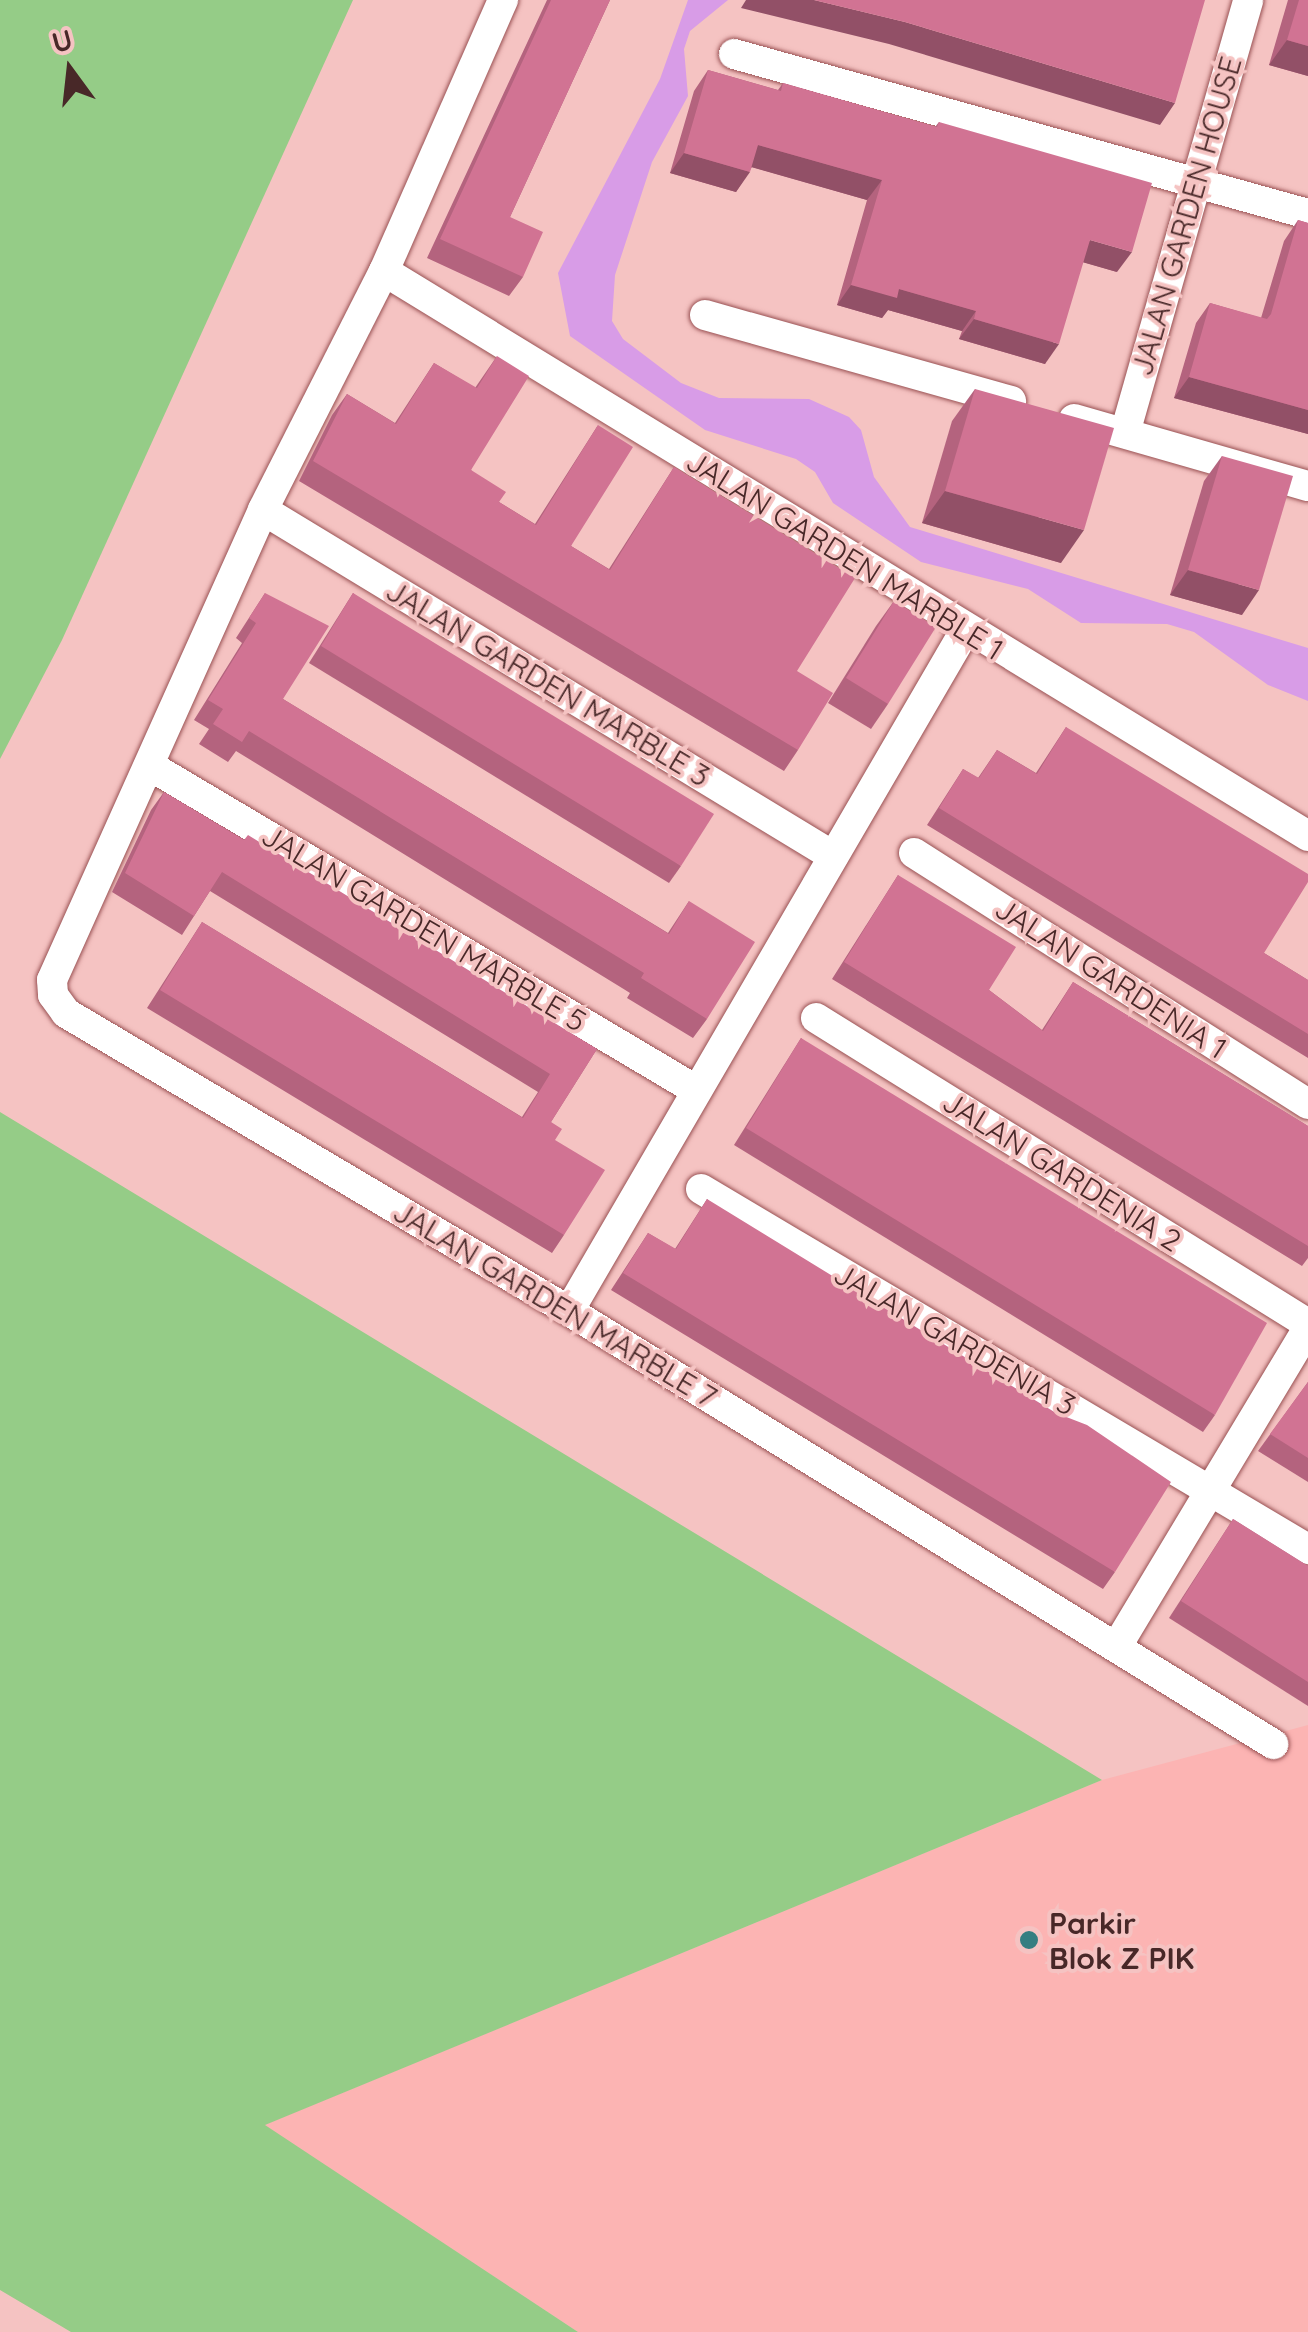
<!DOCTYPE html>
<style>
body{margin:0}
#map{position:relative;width:1308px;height:2332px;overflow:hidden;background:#f5c3c2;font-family:Quicksand,sans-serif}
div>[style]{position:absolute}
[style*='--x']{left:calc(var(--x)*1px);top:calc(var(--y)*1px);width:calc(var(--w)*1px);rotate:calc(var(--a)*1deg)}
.built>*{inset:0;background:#fcb4b3}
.green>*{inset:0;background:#95cc87}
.water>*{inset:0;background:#d89ce7}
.roads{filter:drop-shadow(0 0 2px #995153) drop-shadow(0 0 2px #995153)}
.minor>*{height:30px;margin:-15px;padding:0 15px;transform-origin:15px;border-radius:15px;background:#fff}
.wall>*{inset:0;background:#b4637e}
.shaded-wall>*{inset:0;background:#925067}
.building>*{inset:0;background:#d17393}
.dots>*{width:28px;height:28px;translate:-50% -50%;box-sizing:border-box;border:5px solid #f5c3c2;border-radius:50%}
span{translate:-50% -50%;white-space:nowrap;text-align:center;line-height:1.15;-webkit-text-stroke:8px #f5c3c2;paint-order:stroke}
.street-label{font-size:30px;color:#482828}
.poi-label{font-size:30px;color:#482828;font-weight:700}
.left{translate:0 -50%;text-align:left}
.north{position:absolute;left:20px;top:20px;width:100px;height:100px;-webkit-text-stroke:8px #f5c3c2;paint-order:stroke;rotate:345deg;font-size:28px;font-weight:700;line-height:40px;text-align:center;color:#482828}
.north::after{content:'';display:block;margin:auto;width:35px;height:45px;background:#482828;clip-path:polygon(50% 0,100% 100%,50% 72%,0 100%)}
</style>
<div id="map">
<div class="built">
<div style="clip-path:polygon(1308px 1725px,1308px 2332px,578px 2332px,264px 2125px,1102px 1780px)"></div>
</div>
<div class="green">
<div style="clip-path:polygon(0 0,353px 0,62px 640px,0 759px)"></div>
<div style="clip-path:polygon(0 1112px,1102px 1780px,265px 2125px,578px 2332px,71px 2332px,0 2290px)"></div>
</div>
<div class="water">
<div style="clip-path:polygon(688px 0,728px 0,690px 31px,684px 49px,688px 96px,652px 162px,615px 275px,612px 321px,623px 339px,681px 383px,719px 398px,809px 399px,849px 417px,861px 430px,874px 477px,910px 527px,1308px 648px,1308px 701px,1268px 685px,1194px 632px,1167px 624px,1081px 623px,1028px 589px,921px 562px,833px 503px,815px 472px,796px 459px,705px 430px,570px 336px,558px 273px,660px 79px)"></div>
</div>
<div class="roads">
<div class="minor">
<div style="--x:503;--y:0;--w:296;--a:113.7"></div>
<div style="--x:384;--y:271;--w:268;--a:116.9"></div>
<div style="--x:263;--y:510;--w:515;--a:114.18"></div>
<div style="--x:52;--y:980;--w:15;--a:86"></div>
<div style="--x:53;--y:995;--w:22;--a:54"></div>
<div style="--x:66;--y:1013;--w:585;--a:30.64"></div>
<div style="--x:569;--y:1311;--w:827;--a:31.59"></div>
<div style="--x:734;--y:54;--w:596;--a:15.58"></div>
<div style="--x:384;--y:271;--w:1083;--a:31.44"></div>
<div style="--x:705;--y:315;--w:318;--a:15.7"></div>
<div style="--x:1074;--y:419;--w:243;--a:16"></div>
<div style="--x:1125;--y:433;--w:450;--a:-74.1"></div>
<div style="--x:263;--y:510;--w:667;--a:31.26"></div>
<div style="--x:152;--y:767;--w:633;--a:30.7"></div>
<div style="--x:914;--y:853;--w:467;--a:32.5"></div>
<div style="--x:816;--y:1018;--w:579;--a:31.88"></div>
<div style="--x:701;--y:1189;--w:706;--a:30.67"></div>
<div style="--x:569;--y:1311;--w:789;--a:-59.8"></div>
<div style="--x:1117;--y:1646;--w:371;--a:-59"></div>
</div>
</div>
<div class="wall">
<div style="clip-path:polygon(547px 0,610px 0,510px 217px,523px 277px,509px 296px,427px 258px)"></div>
<div style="clip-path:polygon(1288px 0,1308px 0,1308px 76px,1269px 65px)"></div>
<div style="clip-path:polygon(708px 70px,778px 90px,783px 83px,935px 127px,939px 122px,1117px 272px,1083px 262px,1045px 364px,959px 339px,962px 331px,888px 310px,882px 318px,837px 305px,867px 200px,752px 167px,736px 192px,670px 173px,694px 91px)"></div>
<div style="clip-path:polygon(1298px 220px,1308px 223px,1308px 434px,1174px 398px,1196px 323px,1210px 303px,1261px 318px,1284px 241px)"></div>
<div style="clip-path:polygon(497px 356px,471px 470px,499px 502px,535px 524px,598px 425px,571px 546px,609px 569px,674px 467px,797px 671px,798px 750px,784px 771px,299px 481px,332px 415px,347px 394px,395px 423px,434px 363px,475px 388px)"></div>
<div style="clip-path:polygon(975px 389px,1061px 563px,922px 523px,952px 421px)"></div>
<div style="clip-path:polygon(1222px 456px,1242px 615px,1170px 595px,1204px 481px)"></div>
<div style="clip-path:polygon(265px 593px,283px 699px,668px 933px,689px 901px,707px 1019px,693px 1038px,627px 998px,630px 993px,236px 751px,228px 762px,199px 744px,209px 729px,194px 720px,242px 643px,236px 638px)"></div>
<div style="clip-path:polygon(353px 593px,681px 866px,669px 883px,309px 663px)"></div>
<div style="clip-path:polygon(894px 601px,888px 704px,871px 729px,828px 703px,876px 626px)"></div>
<div style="clip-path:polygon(1066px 727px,1264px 953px,1308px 980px,1308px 1058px,927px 825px,963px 769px,978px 778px,997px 750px,1036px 773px)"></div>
<div style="clip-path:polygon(164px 792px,597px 1049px,551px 1122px,555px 1140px,564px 1235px,552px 1253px,147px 1008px,202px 922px,522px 1117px,538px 1092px,210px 891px,182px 935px,112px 892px,151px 810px)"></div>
<div style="clip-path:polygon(898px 875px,989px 990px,1042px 1030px,1073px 982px,1308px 1126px,1308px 1258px,1302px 1266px,832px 979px)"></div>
<div style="clip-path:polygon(801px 1038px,1215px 1415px,1203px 1432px,734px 1145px)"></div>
<div style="clip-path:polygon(707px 1199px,1115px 1572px,1103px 1589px,611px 1290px,648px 1233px,675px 1249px)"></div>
<div style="clip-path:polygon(1308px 1382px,1308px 1482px,1258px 1451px)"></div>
<div style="clip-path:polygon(1233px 1519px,1308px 1566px,1308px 1706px,1169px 1618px)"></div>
</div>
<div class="shaded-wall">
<div style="clip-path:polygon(746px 0,814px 0,905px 22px,1175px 103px,1160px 125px,889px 44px,741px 8px)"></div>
<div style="clip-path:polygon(1287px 40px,1308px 46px,1308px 76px,1269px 65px)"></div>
<div style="clip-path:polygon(758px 145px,882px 180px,867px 200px,744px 165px)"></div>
<div style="clip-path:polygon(684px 153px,750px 172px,736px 192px,670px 173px)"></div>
<div style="clip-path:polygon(1090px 240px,1132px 252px,1117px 272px,1075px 260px)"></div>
<div style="clip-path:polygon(851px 285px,899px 289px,976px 311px,962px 331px,888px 310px,882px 318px,837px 305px)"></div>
<div style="clip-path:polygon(974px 319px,1059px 344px,1045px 364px,959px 339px)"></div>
<div style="clip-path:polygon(1189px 377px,1308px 410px,1308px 434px,1174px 398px)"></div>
<div style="clip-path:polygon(945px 491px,1084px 530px,1061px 563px,922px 523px)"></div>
<div style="clip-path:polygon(1188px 570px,1259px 590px,1242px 615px,1170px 595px)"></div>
</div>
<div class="building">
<div style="clip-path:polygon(551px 0,610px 0,510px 217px,543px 232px,523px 277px,440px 239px)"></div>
<div style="clip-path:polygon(814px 0,1205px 0,1175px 103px,905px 22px)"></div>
<div style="clip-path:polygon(1299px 0,1308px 0,1308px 46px,1287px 40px)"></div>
<div style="clip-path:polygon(708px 70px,781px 91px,783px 83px,937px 127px,939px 122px,1152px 183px,1132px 252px,1090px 240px,1059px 344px,974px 319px,976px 311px,899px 289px,897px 298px,851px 285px,882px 180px,758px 145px,750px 172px,684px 153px)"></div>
<div style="clip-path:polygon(1298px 220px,1308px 223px,1308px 410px,1189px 377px,1210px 303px,1267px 319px,1271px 314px)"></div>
<div style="clip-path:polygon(497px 356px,529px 376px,471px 470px,506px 492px,499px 502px,536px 525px,598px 425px,633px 447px,571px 546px,610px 570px,674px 467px,855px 578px,797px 671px,833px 693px,798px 750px,313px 461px,347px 394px,396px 424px,434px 363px,477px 388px)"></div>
<div style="clip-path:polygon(975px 389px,1114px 428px,1084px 530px,945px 491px)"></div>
<div style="clip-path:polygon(1222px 456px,1293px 476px,1259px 590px,1188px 570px)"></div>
<div style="clip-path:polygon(265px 593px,329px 626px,283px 699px,669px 934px,689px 901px,755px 942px,707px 1019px,641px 978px,644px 973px,249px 731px,242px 742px,213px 724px,223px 709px,208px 700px,256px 623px,249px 618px)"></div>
<div style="clip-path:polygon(353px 593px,714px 814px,681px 866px,321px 646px)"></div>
<div style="clip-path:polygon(894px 601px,936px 627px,888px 704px,846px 678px)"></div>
<div style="clip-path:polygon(1066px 727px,1308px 874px,1308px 882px,1264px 953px,1308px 980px,1308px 1034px,939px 808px,963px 769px,979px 778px,997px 750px,1037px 774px)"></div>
<div style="clip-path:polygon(164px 792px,244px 840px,248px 835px,597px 1049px,551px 1122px,562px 1129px,555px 1140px,605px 1170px,564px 1235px,160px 990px,202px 922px,523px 1118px,550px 1074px,222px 872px,194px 916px,125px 873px)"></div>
<div style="clip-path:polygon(898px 875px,1016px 947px,989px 990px,1043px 1031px,1073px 982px,1308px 1126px,1308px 1246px,844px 962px)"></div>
<div style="clip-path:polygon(801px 1038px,1267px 1323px,1215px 1415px,746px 1128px)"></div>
<div style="clip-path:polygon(707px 1199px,1056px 1413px,1087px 1425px,1171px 1482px,1115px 1572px,623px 1273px,648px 1233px,676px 1249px)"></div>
<div style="clip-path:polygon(1308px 1382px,1308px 1458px,1270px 1434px)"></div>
<div style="clip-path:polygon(1233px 1519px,1308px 1566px,1308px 1682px,1181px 1601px)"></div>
</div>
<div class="dots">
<div style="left:1029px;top:1940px;background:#357e81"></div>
</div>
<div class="street-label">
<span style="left:1186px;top:216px;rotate:-74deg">JALAN GARDEN HOUSE</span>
<span style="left:845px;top:555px;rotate:32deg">JALAN GARDEN MARBLE 1</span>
<span style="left:548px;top:683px;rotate:31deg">JALAN GARDEN MARBLE 3</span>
<span style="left:424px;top:928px;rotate:31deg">JALAN GARDEN MARBLE 5</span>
<span style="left:1111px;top:978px;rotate:33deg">JALAN GARDENIA 1</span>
<span style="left:1062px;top:1171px;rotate:32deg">JALAN GARDENIA 2</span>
<span style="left:555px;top:1304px;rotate:31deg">JALAN GARDEN MARBLE 7</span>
<span style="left:955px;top:1339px;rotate:30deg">JALAN GARDENIA 3</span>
</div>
<div class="poi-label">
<span class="left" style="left:1049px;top:1940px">Parkir<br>Blok Z PIK</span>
</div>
<div class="north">U</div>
</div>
